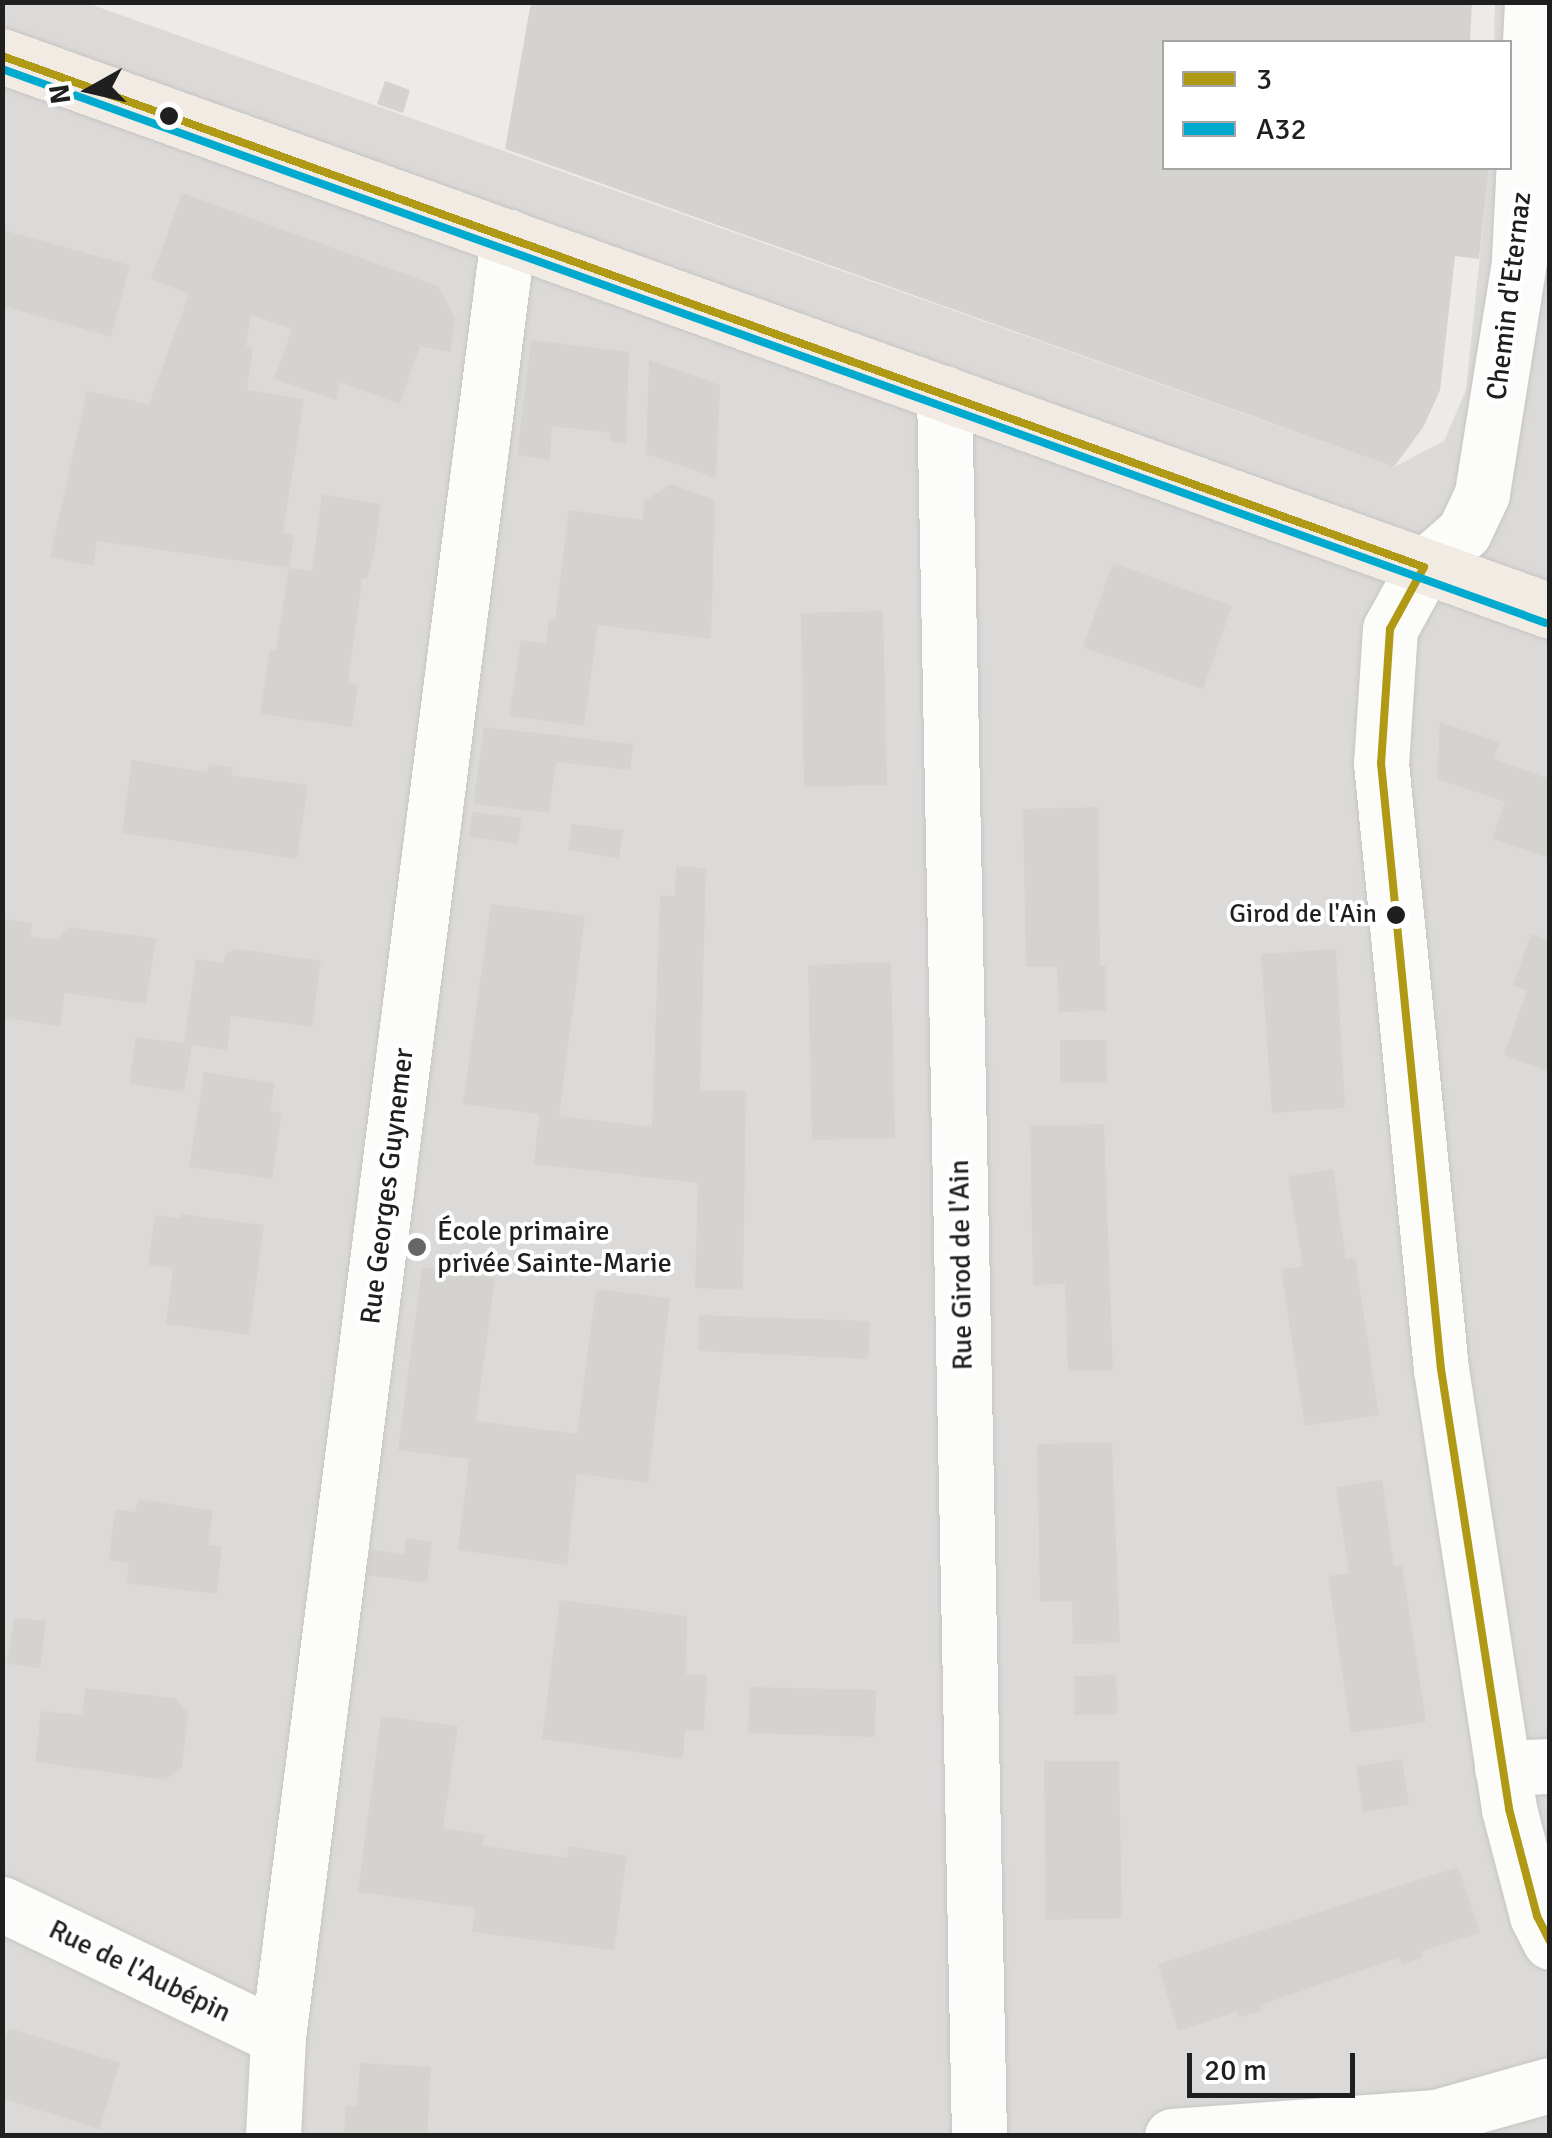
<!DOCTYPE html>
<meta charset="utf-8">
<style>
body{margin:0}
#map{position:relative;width:1552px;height:2138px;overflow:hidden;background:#edebe7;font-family:Signika,sans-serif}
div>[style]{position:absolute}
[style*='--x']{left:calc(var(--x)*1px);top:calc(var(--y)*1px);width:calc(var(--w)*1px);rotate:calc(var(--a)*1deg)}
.residential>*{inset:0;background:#dcdad9}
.building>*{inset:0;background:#d5d3d0}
.roads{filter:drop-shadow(0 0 2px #c6c5c3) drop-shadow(0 0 2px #c6c5c3)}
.minor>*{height:55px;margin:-27.5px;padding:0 27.5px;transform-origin:27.5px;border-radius:27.5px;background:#fcfcfb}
.tertiary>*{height:55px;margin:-27.5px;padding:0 27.5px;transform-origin:27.5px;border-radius:27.5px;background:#fcfcfb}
.primary>*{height:55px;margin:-27.5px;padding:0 27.5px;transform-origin:27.5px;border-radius:27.5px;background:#f1ebe4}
.bus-1>*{height:8px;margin:-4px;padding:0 4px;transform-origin:4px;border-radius:4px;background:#b09915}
.bus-2>*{height:8px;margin:-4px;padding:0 4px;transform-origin:4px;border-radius:4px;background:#00a9ce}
.dots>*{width:28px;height:28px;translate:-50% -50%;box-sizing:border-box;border:5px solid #fff;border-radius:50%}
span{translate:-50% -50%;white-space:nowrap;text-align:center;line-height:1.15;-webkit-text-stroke:8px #fff;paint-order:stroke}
.bus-label{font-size:26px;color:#1f1f1f}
.right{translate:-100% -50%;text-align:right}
.street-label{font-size:28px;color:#1f1f1f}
.poi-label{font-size:28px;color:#1f1f1f}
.left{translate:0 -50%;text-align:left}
.frame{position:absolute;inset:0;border:5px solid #1f1f1f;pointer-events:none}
.legend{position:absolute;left:1162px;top:40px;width:350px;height:130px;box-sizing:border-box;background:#fff;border:2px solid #a5a5a5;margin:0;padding:12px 18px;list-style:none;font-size:30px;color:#1f1f1f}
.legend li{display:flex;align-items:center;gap:20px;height:50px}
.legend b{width:50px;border:2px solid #a5a5a5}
.north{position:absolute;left:40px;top:40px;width:100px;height:100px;-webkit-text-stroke:8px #fff;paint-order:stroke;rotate:262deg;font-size:28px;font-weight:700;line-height:40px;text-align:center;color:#1f1f1f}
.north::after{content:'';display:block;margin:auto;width:35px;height:45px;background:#1f1f1f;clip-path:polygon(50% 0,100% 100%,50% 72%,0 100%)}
.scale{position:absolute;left:1187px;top:2053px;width:168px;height:45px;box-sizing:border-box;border:5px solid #1f1f1f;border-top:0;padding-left:12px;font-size:30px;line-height:35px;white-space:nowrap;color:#1f1f1f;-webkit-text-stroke:8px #fff;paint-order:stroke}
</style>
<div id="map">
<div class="residential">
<div style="clip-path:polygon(3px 3px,87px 3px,1394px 467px,1444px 441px,1466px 390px,1489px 168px,1510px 168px,1510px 42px,1494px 42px,1495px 3px,1549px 3px,1549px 2135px,3px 2136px)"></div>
</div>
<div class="building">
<div style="clip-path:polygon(531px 2px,1472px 2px,1470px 42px,1164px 42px,1164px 168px,1489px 168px,1479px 259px,1455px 256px,1440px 390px,1424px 426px,1394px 467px,505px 149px)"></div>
<div style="clip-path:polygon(385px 81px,410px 90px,403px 113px,377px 104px)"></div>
<div style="clip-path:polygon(182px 193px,438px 286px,455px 318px,451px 352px,420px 346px,400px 404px,339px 382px,336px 400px,274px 379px,292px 329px,251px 315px,246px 346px,253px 348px,247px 390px,304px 399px,283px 533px,294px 535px,289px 568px,312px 571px,322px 494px,381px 504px,374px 554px,367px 579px,362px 579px,348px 683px,358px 685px,352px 727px,260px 714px,270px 649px,276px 650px,289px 568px,97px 541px,93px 566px,50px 557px,87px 391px,149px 404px,189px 294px,151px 279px)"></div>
<div style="clip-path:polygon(2px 230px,130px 265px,111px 337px,7px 307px,2px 323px)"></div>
<div style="clip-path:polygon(531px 340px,629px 352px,626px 443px,610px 442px,610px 433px,552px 426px,550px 460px,517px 455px)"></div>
<div style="clip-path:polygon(649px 360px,720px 385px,716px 478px,646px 454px)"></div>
<div style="clip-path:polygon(671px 484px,715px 500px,711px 639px,598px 625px,584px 726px,509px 716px,521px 640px,546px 644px,549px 619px,555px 620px,569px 510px,643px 520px,644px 501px)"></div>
<div style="clip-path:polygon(1113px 563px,1232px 606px,1203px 689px,1083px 647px)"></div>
<div style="clip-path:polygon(883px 611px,887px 785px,804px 787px,801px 613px)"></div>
<div style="clip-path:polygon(1440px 722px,1500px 742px,1494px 759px,1550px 779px,1550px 858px,1492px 839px,1505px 802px,1437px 779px)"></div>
<div style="clip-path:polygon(484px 727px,633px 744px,630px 770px,556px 762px,549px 813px,473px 804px)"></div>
<div style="clip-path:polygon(132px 760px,207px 772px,209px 764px,233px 767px,231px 775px,308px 785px,297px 859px,122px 833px)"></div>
<div style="clip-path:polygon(1098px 807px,1100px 966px,1106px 966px,1106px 1011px,1059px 1012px,1057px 967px,1026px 967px,1023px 809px)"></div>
<div style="clip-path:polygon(472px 812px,522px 818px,518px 844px,469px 837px)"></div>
<div style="clip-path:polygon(572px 824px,623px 830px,619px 858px,568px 850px)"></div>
<div style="clip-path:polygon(676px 865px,706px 869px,700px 1091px,746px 1091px,743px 1290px,695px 1288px,698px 1183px,534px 1164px,539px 1114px,463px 1104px,491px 904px,585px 916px,559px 1116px,652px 1127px,660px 895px,675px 896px)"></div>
<div style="clip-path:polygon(2px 919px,32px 923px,31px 936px,57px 940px,68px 927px,156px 938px,146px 1004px,65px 993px,60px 1026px,2px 1018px)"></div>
<div style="clip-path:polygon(1531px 934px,1550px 940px,1550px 1072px,1504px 1055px,1527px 990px,1513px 986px)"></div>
<div style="clip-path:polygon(237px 949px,321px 961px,312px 1027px,231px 1016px,227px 1050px,192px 1045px,184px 1092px,129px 1084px,136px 1037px,184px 1043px,196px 959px,223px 963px,226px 953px)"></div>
<div style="clip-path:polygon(1336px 949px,1345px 1108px,1272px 1113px,1261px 954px)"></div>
<div style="clip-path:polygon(891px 962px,895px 1138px,812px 1140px,808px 965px)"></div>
<div style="clip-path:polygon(1060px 1040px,1106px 1040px,1107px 1083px,1060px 1083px)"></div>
<div style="clip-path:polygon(204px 1072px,275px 1083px,270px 1111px,282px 1113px,272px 1179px,189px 1167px)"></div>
<div style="clip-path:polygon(1104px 1124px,1113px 1370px,1068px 1371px,1065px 1284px,1033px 1285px,1030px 1126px)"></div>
<div style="clip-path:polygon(1333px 1169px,1346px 1259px,1355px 1257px,1379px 1415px,1305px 1426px,1281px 1269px,1303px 1266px,1288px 1176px)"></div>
<div style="clip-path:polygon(181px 1214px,264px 1225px,249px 1335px,166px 1324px,173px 1268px,148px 1265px,155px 1215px,180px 1218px)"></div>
<div style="clip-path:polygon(422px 1267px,495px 1277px,476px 1421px,577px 1434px,596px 1289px,670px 1298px,648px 1483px,577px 1474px,567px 1565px,458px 1550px,469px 1459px,398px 1450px)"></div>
<div style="clip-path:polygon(699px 1315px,870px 1321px,868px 1359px,698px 1351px)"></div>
<div style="clip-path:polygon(1112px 1442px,1120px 1643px,1073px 1644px,1072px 1601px,1040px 1602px,1037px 1444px)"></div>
<div style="clip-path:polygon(1382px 1480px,1394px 1566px,1402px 1565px,1426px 1722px,1351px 1733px,1328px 1576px,1349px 1573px,1336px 1487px)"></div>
<div style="clip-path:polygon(138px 1499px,213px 1511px,208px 1545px,222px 1547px,217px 1594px,126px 1583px,129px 1563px,109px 1560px,115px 1509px,135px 1512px)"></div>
<div style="clip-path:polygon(406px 1538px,432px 1542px,427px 1583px,367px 1575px,371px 1549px,404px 1554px)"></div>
<div style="clip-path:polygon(560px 1600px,687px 1616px,686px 1674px,707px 1675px,704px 1731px,685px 1730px,683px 1759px,542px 1739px)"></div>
<div style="clip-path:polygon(14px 1618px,46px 1621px,40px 1668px,7px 1664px)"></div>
<div style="clip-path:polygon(1116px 1675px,1118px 1714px,1074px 1715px,1074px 1676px)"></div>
<div style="clip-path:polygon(750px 1687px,876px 1690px,875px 1737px,748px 1733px)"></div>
<div style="clip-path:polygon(85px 1688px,175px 1698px,188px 1713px,182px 1768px,165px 1780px,35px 1762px,41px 1711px,82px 1715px)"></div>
<div style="clip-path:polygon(381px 1716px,458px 1726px,443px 1828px,484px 1834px,483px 1846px,567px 1858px,569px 1846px,627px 1856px,614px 1950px,472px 1932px,475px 1908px,358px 1892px)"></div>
<div style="clip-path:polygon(1402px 1759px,1409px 1805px,1363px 1812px,1356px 1766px)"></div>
<div style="clip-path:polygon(1044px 1761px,1119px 1761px,1122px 1918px,1046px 1920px)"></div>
<div style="clip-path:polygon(1458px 1867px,1480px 1933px,1422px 1951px,1423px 1958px,1402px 1965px,1399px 1958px,1260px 2005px,1262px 2011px,1239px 2017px,1238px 2011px,1178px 2031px,1158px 1964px)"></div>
<div style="clip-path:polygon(9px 2028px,120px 2063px,99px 2129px,2px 2098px,2px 2051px)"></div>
<div style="clip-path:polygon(360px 2063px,431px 2067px,427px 2136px,344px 2136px,346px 2105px,357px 2106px)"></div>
</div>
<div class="roads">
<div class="minor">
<div style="--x:944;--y:393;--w:1743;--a:88.85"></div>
<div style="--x:1502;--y:1768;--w:48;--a:-2.4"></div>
<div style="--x:2;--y:1904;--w:306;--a:25.7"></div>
<div style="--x:273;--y:2136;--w:99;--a:-87.1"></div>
<div style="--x:278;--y:2037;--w:1815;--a:-82.72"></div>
<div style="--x:1172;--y:2136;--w:265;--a:-4.1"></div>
<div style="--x:1436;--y:2117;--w:118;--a:-15.7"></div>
</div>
<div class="tertiary">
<div style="--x:1532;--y:2;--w:260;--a:92.9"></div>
<div style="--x:1519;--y:262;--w:235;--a:99.1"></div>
<div style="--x:1482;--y:494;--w:42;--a:115.3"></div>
<div style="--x:1464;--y:532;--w:53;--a:138.8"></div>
<div style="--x:1424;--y:567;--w:71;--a:118.7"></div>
<div style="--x:1390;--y:629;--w:134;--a:93.8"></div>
<div style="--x:1381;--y:763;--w:609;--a:84.35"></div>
<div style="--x:1441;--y:1369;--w:445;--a:81.2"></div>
<div style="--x:1509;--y:1809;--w:111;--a:75.3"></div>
<div style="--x:1537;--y:1916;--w:29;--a:63"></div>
</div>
<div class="primary">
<div style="--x:2;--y:56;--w:1644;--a:19.72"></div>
</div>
</div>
<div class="bus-1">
<div style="--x:2;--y:56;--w:1511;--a:19.77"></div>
<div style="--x:1424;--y:567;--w:71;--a:118.7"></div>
<div style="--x:1390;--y:629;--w:134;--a:93.8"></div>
<div style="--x:1381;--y:763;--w:609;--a:84.35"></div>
<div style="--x:1441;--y:1369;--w:445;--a:81.2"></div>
<div style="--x:1509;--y:1809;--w:111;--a:75.3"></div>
<div style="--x:1537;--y:1916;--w:28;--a:63"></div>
</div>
<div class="bus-2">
<div style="--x:2;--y:69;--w:1640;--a:19.74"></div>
</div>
<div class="dots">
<div style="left:169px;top:116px;background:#1f1f1f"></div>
<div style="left:1396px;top:915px;background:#1f1f1f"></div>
<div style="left:417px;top:1247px;background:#676665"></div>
</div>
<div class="bus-label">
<span class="right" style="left:1377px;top:915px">Girod de l'Ain</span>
</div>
<div class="street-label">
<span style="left:1509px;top:296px;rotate:-83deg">Chemin d'Eternaz</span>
<span style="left:387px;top:1186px;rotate:-83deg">Rue Georges Guynemer</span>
<span style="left:961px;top:1265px;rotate:-91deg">Rue Girod de l'Ain</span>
<span style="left:140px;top:1971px;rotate:26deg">Rue de l'Aubépin</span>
</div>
<div class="poi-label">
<span class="left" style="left:437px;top:1247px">École primaire<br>privée Sainte-Marie</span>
</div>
<div class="frame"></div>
<ul class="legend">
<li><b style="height:12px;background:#b09915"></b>3</li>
<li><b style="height:12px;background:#00a9ce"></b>A32</li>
</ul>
<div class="north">N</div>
<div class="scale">20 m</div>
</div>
